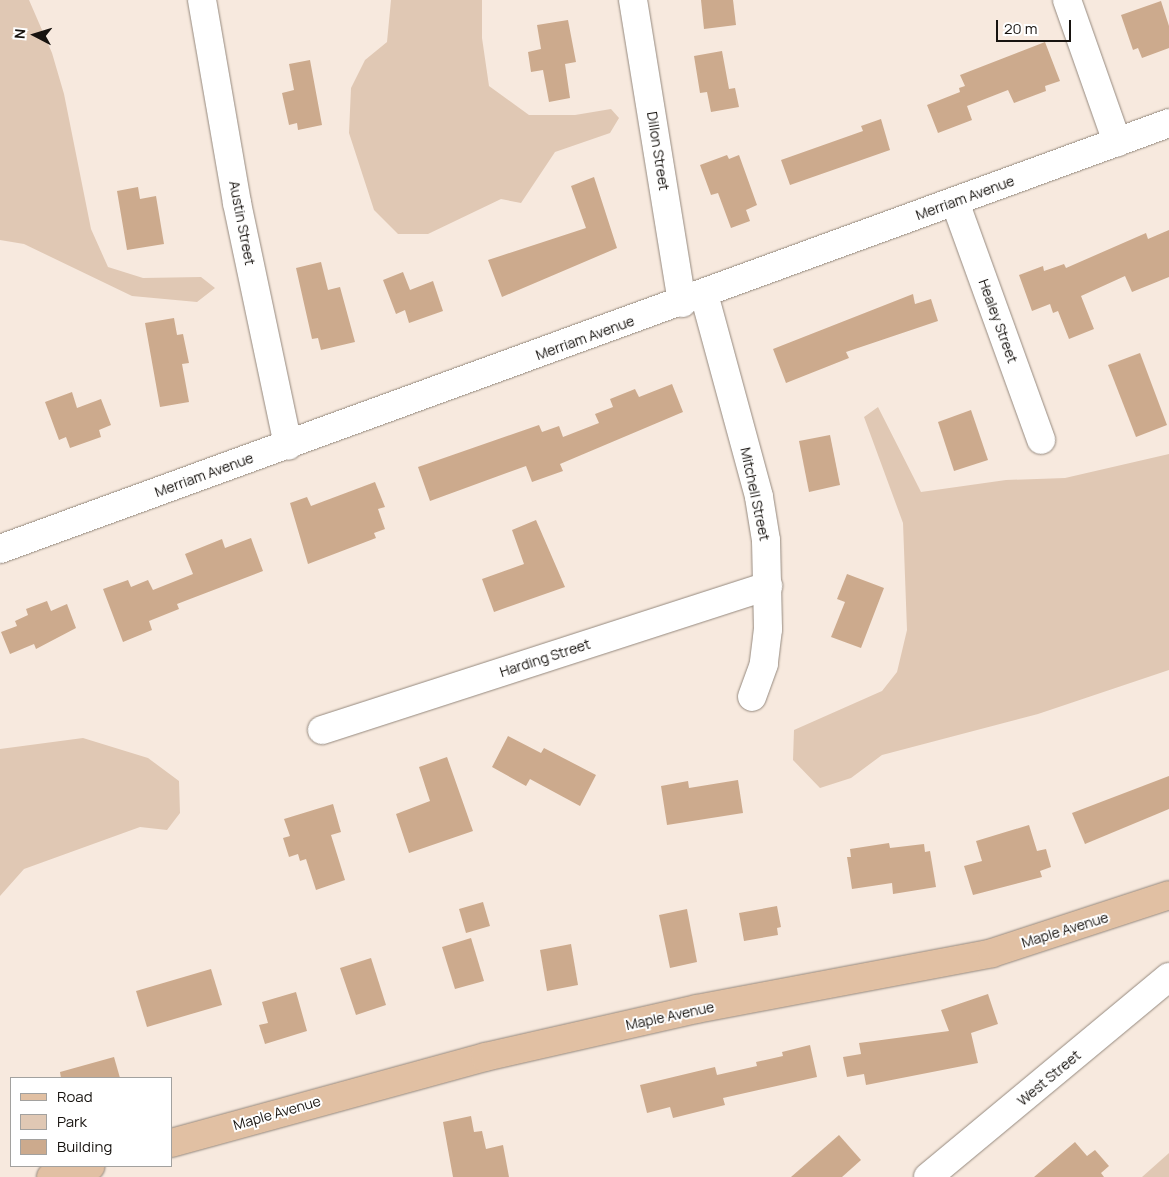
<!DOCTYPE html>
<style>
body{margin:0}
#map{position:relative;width:1169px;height:1177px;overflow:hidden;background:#f7e9de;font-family:Manrope,sans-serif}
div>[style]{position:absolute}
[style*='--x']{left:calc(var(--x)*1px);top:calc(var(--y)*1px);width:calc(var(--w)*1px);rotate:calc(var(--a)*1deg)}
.green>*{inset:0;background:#e0c8b4}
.building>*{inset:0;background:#ccaa8d}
.roads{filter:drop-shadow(0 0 1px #95897e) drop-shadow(0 0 1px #95897e)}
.minor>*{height:28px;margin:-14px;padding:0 14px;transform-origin:14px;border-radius:14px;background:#fff}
.major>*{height:28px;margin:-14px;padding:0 14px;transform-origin:14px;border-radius:14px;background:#e1c0a3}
span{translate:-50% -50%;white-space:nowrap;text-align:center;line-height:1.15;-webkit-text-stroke:4px #fff;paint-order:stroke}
.street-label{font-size:14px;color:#17130f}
.legend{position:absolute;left:10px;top:1077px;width:162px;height:90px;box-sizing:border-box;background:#fff;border:1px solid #a2a19f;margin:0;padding:6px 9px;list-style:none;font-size:15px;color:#17130f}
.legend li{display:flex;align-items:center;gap:10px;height:25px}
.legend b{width:25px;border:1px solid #a2a19f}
.north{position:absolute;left:10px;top:10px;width:50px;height:50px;-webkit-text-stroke:4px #fff;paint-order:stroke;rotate:275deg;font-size:14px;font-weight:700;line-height:20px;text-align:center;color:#17130f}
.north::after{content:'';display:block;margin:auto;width:18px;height:22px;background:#17130f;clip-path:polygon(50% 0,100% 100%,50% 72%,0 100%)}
.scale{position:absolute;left:996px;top:20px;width:75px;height:22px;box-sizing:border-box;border:2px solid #17130f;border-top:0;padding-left:6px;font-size:15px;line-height:18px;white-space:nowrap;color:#17130f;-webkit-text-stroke:4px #fff;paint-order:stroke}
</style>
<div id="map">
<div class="green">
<div style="clip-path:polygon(0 0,29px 0,52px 53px,64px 94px,91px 229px,108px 267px,143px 278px,201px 277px,215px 288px,197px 302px,132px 296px,24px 244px,0 240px)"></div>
<div style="clip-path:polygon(391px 0,482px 0,482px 38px,489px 86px,529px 115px,575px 115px,611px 109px,619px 118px,610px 133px,555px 152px,521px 203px,501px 199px,428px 234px,398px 234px,374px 210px,349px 133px,351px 88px,365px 60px,387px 42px)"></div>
<div style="clip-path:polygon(878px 407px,921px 492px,1006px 480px,1065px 478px,1169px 454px,1169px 670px,1038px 714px,882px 755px,851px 778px,820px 788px,793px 760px,794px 730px,882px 691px,897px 672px,907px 630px,903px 523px,864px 417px)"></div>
<div style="clip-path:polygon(83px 738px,148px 758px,179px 781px,180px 813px,167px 830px,140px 827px,24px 869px,0 896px,0 749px)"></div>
<div style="clip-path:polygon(1169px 1153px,1169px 1177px,1142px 1177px)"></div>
</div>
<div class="building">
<div style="clip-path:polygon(701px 0,733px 0,736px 25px,704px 29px)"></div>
<div style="clip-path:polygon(1161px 1px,1169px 26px,1169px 48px,1142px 58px,1138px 48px,1133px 50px,1121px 15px)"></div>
<div style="clip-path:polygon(568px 20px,576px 62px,565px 64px,570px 98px,549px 102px,543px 70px,531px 72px,528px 52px,541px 49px,537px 25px)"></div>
<div style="clip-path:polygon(1045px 42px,1060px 81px,1045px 86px,1046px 91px,1014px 103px,1008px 90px,967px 106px,972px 120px,938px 133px,927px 105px,960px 92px,959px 88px,965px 86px,960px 75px)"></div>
<div style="clip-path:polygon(722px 51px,729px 89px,735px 88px,739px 107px,711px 112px,707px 92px,700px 93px,694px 56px)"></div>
<div style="clip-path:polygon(310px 60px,322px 125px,298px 130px,297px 123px,289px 125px,282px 93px,294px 90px,289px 64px)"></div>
<div style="clip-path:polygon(881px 119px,890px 150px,790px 185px,781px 160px,863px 131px,861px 126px)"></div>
<div style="clip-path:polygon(727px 155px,729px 159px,739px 155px,757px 205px,746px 210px,750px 221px,731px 228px,718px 193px,711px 195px,700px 165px)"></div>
<div style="clip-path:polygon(594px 177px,617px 248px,502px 297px,488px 260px,586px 228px,571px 186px)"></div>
<div style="clip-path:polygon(138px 187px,140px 199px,156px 196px,164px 244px,127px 250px,117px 191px)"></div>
<div style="clip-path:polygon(1169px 230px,1169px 277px,1132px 292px,1125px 276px,1081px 296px,1094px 329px,1069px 339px,1058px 311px,1053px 313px,1050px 304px,1032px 311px,1019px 275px,1043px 266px,1044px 271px,1064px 264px,1066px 268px,1146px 233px,1148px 239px)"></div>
<div style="clip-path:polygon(321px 262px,328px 290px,340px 287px,355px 342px,321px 350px,318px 338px,312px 339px,296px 268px)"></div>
<div style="clip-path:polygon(403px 272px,410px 290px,433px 281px,443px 311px,409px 323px,405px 310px,396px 314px,383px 280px)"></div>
<div style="clip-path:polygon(913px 294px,915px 304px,931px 299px,938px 321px,846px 352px,849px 358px,786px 383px,773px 349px)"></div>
<div style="clip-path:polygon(174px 318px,177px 335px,183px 334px,189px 363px,182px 364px,189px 402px,160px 407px,145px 323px)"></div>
<div style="clip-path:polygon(1140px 353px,1167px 425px,1136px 437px,1108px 365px)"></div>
<div style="clip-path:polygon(672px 384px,683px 412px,560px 464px,563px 471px,532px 482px,526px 466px,430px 501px,418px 467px,539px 425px,542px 432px,559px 426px,563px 437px,599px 423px,595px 414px,613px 407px,610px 399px,635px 389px,639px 397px)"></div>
<div style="clip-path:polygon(72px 392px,77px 408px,101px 399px,111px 425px,99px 430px,101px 437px,70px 448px,66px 437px,59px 440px,45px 402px)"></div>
<div style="clip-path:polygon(971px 410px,988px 460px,954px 471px,938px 422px)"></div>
<div style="clip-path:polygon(830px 435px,840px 485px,809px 492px,799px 441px)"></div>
<div style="clip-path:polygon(375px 482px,385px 507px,378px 509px,385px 529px,374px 533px,376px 538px,308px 564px,290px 503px,307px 497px,311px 506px)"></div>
<div style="clip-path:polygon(536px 520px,565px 587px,494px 612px,482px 579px,524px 564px,512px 530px)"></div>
<div style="clip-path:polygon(251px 538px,263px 571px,177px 604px,179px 609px,149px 621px,152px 630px,123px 642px,103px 589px,128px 580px,131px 587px,148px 580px,153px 590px,193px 574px,185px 554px,222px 539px,225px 548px)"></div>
<div style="clip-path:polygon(847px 574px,884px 588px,861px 648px,831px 637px,845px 602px,837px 599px)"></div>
<div style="clip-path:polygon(47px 601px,51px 611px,67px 604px,76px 628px,36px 649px,34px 644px,10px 654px,1px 632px,17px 626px,15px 621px,28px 615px,26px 609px)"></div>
<div style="clip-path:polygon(508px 736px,541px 753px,544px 748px,596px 775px,580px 806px,530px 779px,526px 786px,492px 767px)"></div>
<div style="clip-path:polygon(447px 757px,473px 831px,409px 853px,396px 814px,430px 801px,419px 767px)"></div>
<div style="clip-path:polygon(1169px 776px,1169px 809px,1085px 844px,1072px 813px)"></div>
<div style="clip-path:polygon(738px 780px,743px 813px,667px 825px,661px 786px,688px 781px,689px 788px)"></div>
<div style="clip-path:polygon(333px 804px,341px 832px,331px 835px,345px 880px,316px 890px,306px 859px,300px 861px,298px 854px,289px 857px,283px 838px,290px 836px,284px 819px)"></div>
<div style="clip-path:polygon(1029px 825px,1037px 851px,1046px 849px,1051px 867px,1040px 871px,1042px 877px,973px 895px,964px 866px,982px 861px,976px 841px)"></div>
<div style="clip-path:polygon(889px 843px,890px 848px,924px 844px,925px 852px,930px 851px,936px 887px,893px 894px,892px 883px,852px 889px,847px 857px,851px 857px,850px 849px)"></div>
<div style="clip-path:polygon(483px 902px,490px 926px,466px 933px,459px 909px)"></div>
<div style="clip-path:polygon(777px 906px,781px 927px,777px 928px,778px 935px,744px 941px,739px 913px)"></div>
<div style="clip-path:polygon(687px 909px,697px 962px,670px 968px,659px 915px)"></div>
<div style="clip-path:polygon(471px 938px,484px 981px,455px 989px,442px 947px)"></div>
<div style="clip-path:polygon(571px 944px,578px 985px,547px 991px,540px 950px)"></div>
<div style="clip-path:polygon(371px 958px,386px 1005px,356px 1015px,340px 968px)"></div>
<div style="clip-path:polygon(211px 969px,222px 1005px,147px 1027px,136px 991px)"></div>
<div style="clip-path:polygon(296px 992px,307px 1031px,265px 1044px,259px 1025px,268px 1023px,262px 1002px)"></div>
<div style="clip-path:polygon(988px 994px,998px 1024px,971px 1033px,978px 1063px,866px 1085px,864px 1074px,847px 1077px,843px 1057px,861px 1054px,859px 1043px,949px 1031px,941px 1010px)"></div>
<div style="clip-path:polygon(810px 1045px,817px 1077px,723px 1098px,725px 1105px,673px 1118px,670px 1107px,647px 1113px,640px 1085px,715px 1067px,717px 1075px,757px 1066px,756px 1062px,783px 1056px,782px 1052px)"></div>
<div style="clip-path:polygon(114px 1057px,120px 1078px,61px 1078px,60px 1072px)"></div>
<div style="clip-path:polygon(471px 1116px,474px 1132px,482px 1131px,486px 1149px,503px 1145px,509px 1177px,453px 1177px,443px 1122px)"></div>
<div style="clip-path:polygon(839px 1135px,861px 1160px,842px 1177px,791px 1177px)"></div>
<div style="clip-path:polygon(1075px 1142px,1087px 1156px,1095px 1150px,1109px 1166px,1101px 1173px,1104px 1177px,1034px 1177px)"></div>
</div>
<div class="roads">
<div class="minor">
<div style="--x:202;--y:0;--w:206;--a:80.2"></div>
<div style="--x:237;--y:203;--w:248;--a:78.1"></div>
<div style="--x:633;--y:0;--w:307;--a:80.8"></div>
<div style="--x:1067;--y:0;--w:151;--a:70.6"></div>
<div style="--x:955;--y:202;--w:253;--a:70.1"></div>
<div style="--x:704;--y:294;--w:210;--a:74.8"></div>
<div style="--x:759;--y:497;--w:44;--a:80.8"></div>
<div style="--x:766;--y:540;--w:89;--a:88.7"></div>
<div style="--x:768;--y:629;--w:35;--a:97"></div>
<div style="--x:764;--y:664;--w:35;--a:110"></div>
<div style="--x:0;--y:549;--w:1244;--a:-20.02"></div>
<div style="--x:322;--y:730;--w:469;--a:-17.9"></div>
<div style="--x:928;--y:1177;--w:313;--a:-39.7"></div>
</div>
<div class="major">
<div style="--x:171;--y:1143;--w:326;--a:-15.3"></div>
<div style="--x:485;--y:1057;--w:217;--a:-12.8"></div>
<div style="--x:697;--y:1009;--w:300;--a:-10.7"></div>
<div style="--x:992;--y:953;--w:186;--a:-18.1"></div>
<div style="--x:51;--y:1177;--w:41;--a:-15.4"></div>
</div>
</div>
<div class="street-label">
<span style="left:658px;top:151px;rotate:81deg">Dillon Street</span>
<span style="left:965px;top:198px;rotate:-20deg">Merriam Avenue</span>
<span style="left:242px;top:223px;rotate:79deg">Austin Street</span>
<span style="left:998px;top:321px;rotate:70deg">Healey Street</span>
<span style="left:585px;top:338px;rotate:-20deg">Merriam Avenue</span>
<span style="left:204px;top:475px;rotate:-20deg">Merriam Avenue</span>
<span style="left:755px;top:494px;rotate:78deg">Mitchell Street</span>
<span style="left:545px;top:658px;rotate:-18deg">Harding Street</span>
<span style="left:1065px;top:930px;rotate:-17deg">Maple Avenue</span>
<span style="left:670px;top:1016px;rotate:-12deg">Maple Avenue</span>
<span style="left:1049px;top:1078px;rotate:-40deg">West Street</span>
<span style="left:277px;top:1113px;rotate:-16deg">Maple Avenue</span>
</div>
<ul class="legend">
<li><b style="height:6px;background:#e1c0a3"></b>Road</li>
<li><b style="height:14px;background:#e0c8b4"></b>Park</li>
<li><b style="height:14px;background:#ccaa8d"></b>Building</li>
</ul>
<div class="north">N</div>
<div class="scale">20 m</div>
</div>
